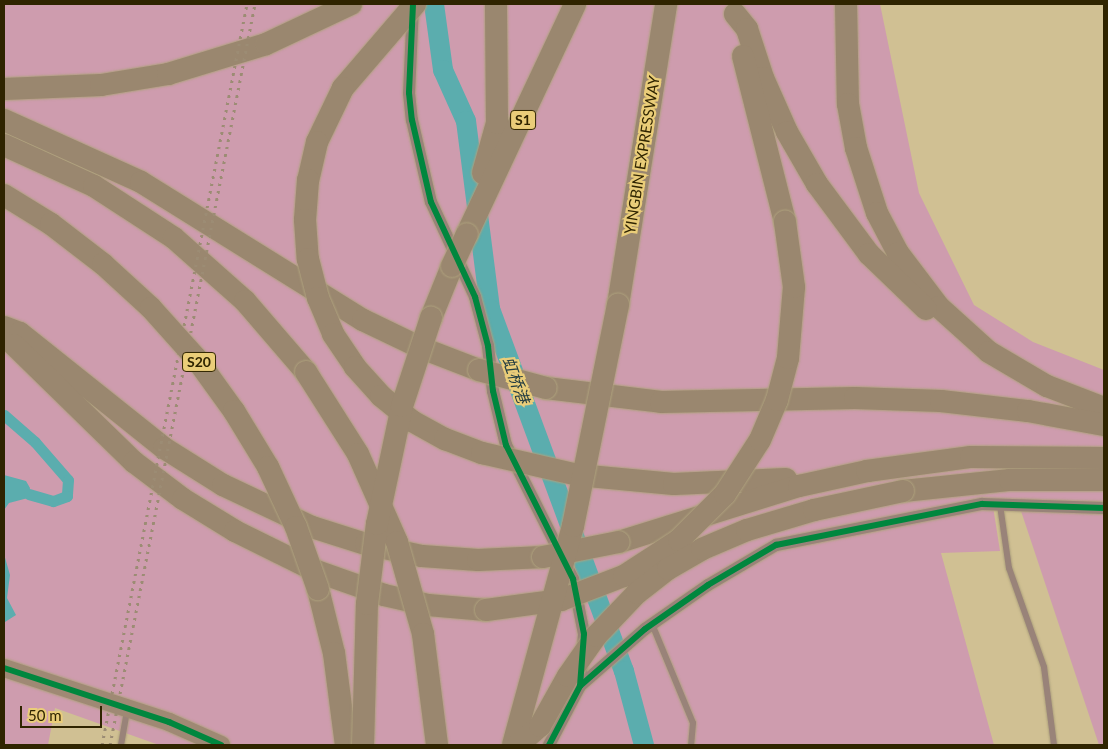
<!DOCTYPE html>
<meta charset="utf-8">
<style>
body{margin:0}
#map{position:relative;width:1108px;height:749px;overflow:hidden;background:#d0c093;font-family:Lato,"Noto Sans SC",sans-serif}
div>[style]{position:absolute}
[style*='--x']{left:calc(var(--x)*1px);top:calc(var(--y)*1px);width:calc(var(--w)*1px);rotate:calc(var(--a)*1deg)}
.forest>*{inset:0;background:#ce9cae}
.water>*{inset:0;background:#5badae}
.canal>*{height:11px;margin:-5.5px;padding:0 5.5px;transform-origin:5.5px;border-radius:5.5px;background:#5badae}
.river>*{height:20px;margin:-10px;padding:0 10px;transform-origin:10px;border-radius:10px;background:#5badae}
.roads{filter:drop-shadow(0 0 1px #aea17d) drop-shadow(0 0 1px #aea17d)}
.lane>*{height:6px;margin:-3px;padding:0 3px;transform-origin:3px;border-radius:3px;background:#998379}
.street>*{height:12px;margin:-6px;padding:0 6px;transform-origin:6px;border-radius:6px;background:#998379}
.secondary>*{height:18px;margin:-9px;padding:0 9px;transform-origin:9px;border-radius:9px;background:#9f8974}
.highway>*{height:22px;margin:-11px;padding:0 11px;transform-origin:11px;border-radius:11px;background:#9a876f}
.rail>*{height:3px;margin-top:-1.5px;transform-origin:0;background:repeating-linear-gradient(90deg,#9c8c74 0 2.5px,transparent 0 7.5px)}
.bridges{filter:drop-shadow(0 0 1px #aea17d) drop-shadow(0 0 1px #aea17d)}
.highway-bridge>*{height:22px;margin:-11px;padding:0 11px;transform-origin:11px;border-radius:11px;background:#9a876f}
.cycleway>*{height:6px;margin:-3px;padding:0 3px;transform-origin:3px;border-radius:3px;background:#00873e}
span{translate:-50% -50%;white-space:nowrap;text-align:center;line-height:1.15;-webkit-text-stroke:4.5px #eacd79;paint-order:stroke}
.shield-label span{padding:1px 4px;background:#eacd79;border:1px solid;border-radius:4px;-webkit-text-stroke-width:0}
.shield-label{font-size:14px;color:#2f2400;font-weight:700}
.street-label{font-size:15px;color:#2f2400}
.water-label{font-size:16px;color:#243d42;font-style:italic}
.frame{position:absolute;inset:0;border:5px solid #2f2400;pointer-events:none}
.scale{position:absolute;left:20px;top:706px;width:82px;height:22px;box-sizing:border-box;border:2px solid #2f2400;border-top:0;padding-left:6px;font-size:15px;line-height:18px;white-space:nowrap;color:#2f2400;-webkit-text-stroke:4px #eacd79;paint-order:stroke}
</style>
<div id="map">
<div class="forest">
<div style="clip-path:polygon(4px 4px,880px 4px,919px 193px,974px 305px,1033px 342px,1104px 370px,1104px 502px,992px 500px,1000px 551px,941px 553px,994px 745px,159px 745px,55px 708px,48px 745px,4px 745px)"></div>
<div style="clip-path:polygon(1104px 507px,1104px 745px,1099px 745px,1021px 511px)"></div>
</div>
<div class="water">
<div style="clip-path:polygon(4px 475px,26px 481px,30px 488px,28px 498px,9px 503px,4px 510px)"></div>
<div style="clip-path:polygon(4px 554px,10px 575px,7px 598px,16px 615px,5px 622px)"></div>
</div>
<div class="canal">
<div style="--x:4;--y:415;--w:41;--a:41.1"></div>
<div style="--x:35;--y:442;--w:50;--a:49"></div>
<div style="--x:68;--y:480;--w:16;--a:94"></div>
<div style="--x:67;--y:496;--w:15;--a:160"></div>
<div style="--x:53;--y:501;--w:25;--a:-164"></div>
</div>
<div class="river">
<div style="--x:434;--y:4;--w:67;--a:82.2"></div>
<div style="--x:443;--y:70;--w:56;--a:65.7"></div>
<div style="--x:466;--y:121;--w:190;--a:82.7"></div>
<div style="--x:490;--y:309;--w:386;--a:69.7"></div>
<div style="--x:624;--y:671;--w:77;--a:74.9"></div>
</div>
<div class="roads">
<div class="lane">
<div style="--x:1000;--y:505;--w:64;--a:81.9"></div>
<div style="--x:1009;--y:568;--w:105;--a:70.5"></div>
<div style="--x:1044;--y:667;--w:79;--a:82.7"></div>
<div style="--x:652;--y:624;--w:107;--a:67.5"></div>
<div style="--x:693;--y:723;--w:22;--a:95"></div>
<div style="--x:121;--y:745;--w:36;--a:-80"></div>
</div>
<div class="street">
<div style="--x:413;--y:6;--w:87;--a:92.6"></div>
<div style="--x:409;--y:93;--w:27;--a:84"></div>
<div style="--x:412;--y:120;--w:84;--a:77"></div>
<div style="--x:431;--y:202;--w:105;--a:65.1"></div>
<div style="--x:475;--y:297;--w:51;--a:75.1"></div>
<div style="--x:488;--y:346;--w:45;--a:83.7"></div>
<div style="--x:493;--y:391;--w:56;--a:76.5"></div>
<div style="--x:506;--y:445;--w:150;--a:63.4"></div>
<div style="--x:573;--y:579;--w:56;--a:78.7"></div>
<div style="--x:584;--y:634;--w:52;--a:94.4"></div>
<div style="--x:580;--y:686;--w:67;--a:117.7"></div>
<div style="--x:580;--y:686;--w:86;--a:-41.2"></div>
<div style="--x:645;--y:629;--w:77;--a:-34.9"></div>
<div style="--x:708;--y:585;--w:79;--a:-30.5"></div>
<div style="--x:776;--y:545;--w:210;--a:-11.3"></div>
<div style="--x:982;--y:504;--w:122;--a:1.9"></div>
</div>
<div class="secondary">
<div style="--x:4;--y:668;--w:174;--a:18.1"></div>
<div style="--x:169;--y:722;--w:57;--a:23.9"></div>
</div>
<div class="highway">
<div style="--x:846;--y:4;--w:100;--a:88.9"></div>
<div style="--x:848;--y:104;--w:45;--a:79.7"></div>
<div style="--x:856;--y:148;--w:68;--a:72.1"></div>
<div style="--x:877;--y:213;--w:45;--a:62.3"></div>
<div style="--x:898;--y:253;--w:68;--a:52.8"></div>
<div style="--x:939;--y:307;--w:67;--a:42"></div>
<div style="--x:989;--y:352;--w:67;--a:30.4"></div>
<div style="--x:1047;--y:386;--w:61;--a:21.1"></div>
<div style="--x:735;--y:14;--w:19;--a:51"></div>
<div style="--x:747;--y:29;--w:52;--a:71.9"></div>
<div style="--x:763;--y:78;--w:59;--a:66"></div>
<div style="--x:787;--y:132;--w:60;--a:60"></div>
<div style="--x:817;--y:184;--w:87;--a:53.4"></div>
<div style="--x:869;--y:254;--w:79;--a:44"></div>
<div style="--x:743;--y:56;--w:171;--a:75.8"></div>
<div style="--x:4;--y:89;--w:97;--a:-2.4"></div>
<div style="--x:101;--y:85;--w:68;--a:-9.3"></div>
<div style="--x:168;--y:74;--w:102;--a:-17"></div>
<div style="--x:266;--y:44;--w:94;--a:-25.2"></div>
<div style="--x:4;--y:120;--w:150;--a:24.3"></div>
<div style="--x:141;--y:182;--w:261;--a:31.9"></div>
<div style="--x:363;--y:320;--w:62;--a:25.7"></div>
<div style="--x:419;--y:347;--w:64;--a:21"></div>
<div style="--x:4;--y:145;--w:99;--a:24.5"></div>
<div style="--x:94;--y:186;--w:95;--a:33"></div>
<div style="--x:174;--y:238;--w:95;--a:41.6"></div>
<div style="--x:245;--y:301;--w:94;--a:49.3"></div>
<div style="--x:483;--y:173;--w:52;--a:-74.4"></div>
<div style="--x:497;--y:123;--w:119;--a:-90.5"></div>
<div style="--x:467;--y:234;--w:254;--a:-64.8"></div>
<div style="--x:618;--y:305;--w:305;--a:-80.9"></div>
<div style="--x:431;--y:318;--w:56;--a:-68"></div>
<div style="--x:4;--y:327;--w:17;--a:21"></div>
<div style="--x:20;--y:333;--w:184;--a:38.6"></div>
<div style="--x:164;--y:448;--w:70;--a:32.1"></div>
<div style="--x:223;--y:485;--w:98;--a:25.3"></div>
<div style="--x:312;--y:527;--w:57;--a:17.5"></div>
<div style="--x:366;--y:544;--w:57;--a:12.1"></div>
<div style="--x:422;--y:556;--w:56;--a:4.1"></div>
<div style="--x:478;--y:560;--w:65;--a:-2.6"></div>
<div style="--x:14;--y:345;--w:168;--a:44.3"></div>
<div style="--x:134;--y:462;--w:61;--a:37.1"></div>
<div style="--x:183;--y:499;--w:61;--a:31.6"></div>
<div style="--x:235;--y:531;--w:90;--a:26.3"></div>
<div style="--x:316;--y:571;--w:72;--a:19.4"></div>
<div style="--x:384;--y:595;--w:45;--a:12.8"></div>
<div style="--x:428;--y:605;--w:58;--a:4.9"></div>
<div style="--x:546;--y:388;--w:116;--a:6.9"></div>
<div style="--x:661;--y:402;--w:194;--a:-1.2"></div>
<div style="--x:855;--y:398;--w:86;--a:2"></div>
<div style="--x:941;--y:401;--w:88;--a:6.6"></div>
<div style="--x:1028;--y:411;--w:77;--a:10.4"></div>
<div style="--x:578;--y:475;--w:96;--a:5.4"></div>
<div style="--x:674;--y:484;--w:112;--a:-2.6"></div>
<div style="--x:903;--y:491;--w:108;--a:-5.9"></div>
<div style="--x:1010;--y:480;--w:94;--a:0"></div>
<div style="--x:619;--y:542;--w:189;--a:-17.3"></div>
<div style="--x:799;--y:486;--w:70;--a:-12.4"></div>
<div style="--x:867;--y:471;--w:105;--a:-7.7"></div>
<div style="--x:971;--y:457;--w:133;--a:0.4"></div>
<div style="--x:318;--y:589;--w:66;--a:76"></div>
<div style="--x:334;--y:653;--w:93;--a:82.6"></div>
</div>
</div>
<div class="rail">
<div style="--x:102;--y:745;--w:755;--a:-78.93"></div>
<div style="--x:110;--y:745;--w:755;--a:-78.93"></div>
</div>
<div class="bridges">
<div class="highway-bridge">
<div style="--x:415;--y:4;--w:111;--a:130.6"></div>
<div style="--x:343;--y:88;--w:60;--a:115.7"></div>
<div style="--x:317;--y:142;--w:39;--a:103"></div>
<div style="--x:308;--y:180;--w:40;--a:94.3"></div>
<div style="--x:305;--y:220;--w:39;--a:86"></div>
<div style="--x:308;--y:259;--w:40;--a:75.6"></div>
<div style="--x:318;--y:298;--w:39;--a:67"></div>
<div style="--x:333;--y:334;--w:40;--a:56"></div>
<div style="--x:355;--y:367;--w:39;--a:48"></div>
<div style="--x:381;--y:396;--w:40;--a:39"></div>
<div style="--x:412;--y:421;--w:38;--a:29"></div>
<div style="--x:445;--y:439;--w:40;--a:21"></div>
<div style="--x:482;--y:453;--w:98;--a:12.9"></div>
<div style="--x:4;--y:195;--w:55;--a:31.7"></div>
<div style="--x:51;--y:224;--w:66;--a:37.6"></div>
<div style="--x:103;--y:264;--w:65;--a:42.5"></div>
<div style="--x:151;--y:308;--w:66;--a:48.1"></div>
<div style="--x:195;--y:357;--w:67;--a:54.2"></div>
<div style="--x:234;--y:411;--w:66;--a:58.7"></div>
<div style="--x:268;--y:467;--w:66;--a:65"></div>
<div style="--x:296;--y:527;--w:66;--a:70.5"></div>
<div style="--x:452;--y:266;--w:35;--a:-65"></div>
<div style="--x:479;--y:370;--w:69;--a:15"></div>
<div style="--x:306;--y:372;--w:97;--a:57.6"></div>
<div style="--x:358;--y:454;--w:96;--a:66.1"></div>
<div style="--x:397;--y:542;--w:96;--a:74.2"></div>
<div style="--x:423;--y:634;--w:112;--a:82.8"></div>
<div style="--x:543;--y:557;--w:77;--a:-11.2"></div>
<div style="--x:486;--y:610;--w:76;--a:-7.6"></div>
<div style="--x:561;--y:600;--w:67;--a:-20.9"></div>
<div style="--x:624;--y:576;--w:66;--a:-33.2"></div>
<div style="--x:679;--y:540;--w:65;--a:-45"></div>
<div style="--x:725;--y:494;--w:64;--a:-57.1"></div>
<div style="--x:760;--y:440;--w:43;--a:-67"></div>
<div style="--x:777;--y:400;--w:43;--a:-75.3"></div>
<div style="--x:788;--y:358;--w:71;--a:-85.2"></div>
<div style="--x:794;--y:287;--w:66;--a:-97.9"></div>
<div style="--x:363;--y:745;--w:141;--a:-88.4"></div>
<div style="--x:367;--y:604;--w:81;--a:-82.9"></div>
<div style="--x:377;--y:524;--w:121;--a:-78"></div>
<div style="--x:402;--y:406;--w:93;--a:-71.8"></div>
<div style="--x:513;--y:745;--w:227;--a:-74.7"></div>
<div style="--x:573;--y:526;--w:226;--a:-78.5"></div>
<div style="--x:518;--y:745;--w:29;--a:-41"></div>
<div style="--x:540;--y:726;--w:57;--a:-60.8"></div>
<div style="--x:568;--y:676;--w:49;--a:-55"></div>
<div style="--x:596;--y:636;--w:59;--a:-46.4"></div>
<div style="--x:637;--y:593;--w:39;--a:-38"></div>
<div style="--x:668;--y:569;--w:39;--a:-30"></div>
<div style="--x:702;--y:549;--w:49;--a:-22.9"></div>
<div style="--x:747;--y:530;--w:70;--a:-16.6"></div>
<div style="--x:814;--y:510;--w:91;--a:-12.1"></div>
</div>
</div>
<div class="cycleway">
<div style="--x:413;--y:4;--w:89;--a:92.6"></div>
<div style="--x:409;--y:93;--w:27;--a:84"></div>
<div style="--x:412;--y:120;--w:84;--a:77"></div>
<div style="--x:431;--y:202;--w:105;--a:65.1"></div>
<div style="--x:475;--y:297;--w:51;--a:75.1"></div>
<div style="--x:488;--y:346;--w:45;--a:83.7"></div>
<div style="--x:493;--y:391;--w:56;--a:76.5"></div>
<div style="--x:506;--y:445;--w:150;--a:63.4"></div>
<div style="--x:573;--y:579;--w:56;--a:78.7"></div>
<div style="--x:584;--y:634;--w:52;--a:94.4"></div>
<div style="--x:580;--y:686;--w:67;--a:117.7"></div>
<div style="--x:4;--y:668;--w:174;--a:18.1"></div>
<div style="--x:169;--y:722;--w:57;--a:23.9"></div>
<div style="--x:580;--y:686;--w:86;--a:-41.2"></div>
<div style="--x:645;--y:629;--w:77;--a:-34.9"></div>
<div style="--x:708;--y:585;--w:79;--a:-30.5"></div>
<div style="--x:776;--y:545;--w:210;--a:-11.3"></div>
<div style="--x:982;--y:504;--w:122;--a:1.9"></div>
</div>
<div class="shield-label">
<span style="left:523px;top:120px">S1</span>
<span style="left:199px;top:362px">S20</span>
</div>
<div class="street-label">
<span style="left:642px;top:155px;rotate:-81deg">YINGBIN EXPRESSWAY</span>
</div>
<div class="water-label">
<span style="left:516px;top:380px;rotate:70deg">虹桥港</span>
</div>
<div class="frame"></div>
<div class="scale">50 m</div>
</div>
